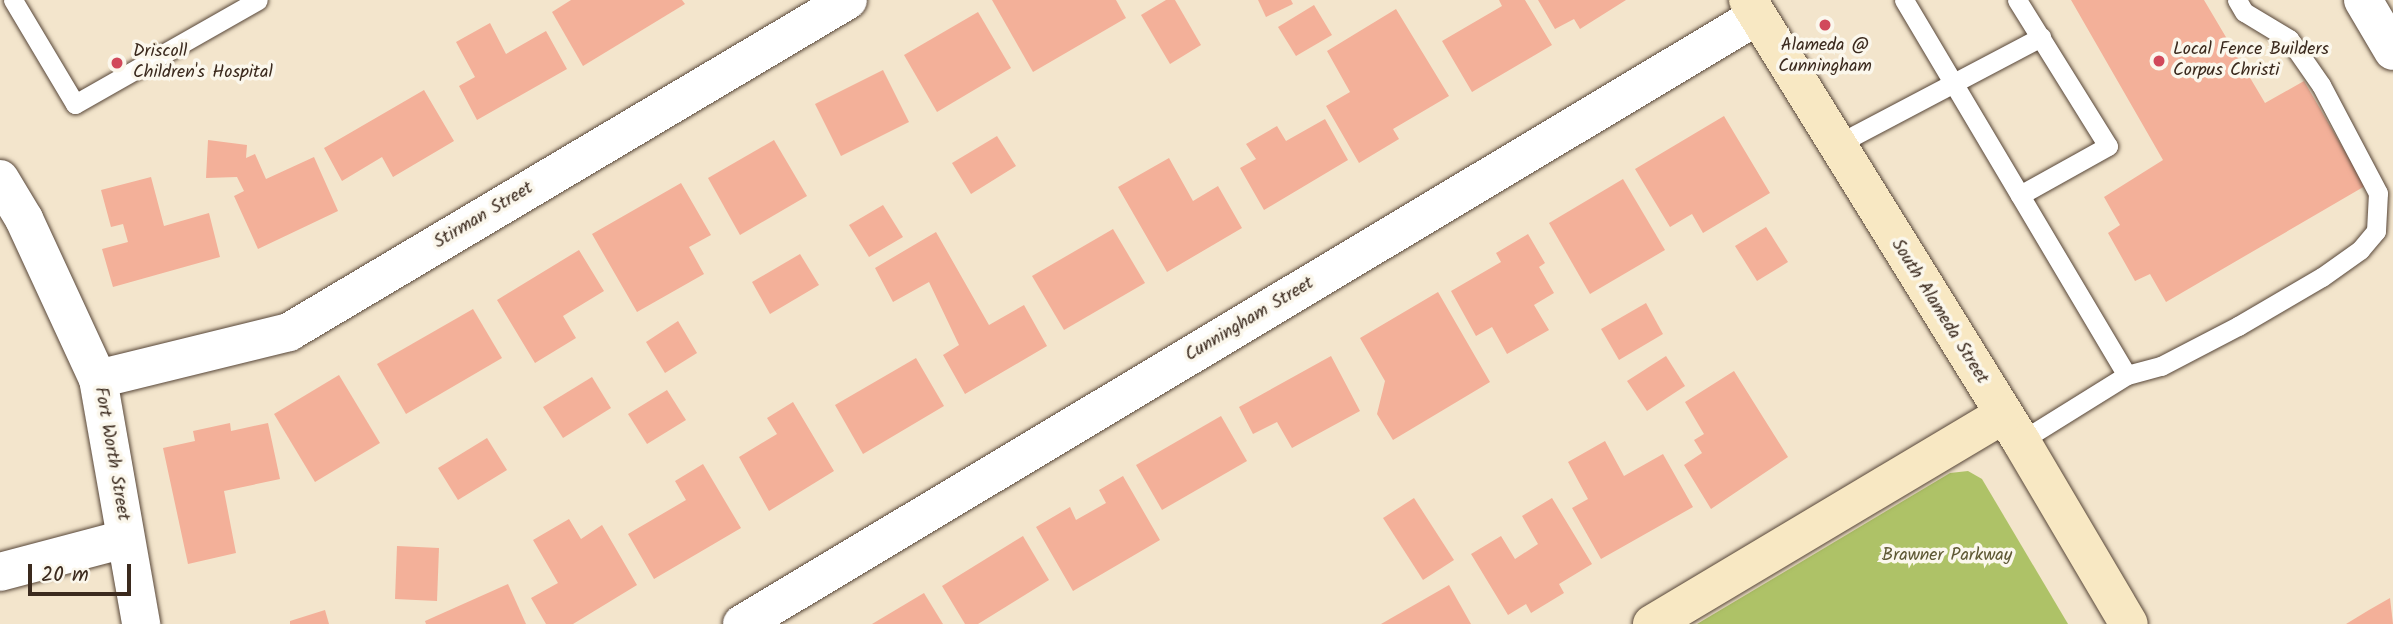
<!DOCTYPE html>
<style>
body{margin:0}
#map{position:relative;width:2393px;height:624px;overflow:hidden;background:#f3e5cc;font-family:Kalam,sans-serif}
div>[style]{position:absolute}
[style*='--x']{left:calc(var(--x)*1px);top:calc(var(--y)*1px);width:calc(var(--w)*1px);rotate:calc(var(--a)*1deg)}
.green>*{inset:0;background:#aec267}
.building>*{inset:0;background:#f3b099}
.roads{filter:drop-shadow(0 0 2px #574638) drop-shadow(0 0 2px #574638)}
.lane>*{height:19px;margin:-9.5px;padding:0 9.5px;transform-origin:9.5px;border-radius:9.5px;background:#fff}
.street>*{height:38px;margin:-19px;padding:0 19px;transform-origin:19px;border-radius:19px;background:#fff}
.secondary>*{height:38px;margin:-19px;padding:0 19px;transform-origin:19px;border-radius:19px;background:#f8e8c3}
.dots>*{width:19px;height:19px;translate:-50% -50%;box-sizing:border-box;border:4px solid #fbf7ec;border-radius:50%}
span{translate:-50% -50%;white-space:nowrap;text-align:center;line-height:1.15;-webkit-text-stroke:7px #fbf7ec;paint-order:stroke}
.poi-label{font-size:18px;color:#3b2a1e}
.left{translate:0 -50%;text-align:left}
.street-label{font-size:18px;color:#3b2a1e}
.park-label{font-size:18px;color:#5e5834}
.scale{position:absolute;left:28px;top:564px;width:103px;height:32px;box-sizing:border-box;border:4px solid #3b2a1e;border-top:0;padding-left:9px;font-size:21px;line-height:24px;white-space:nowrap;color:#3b2a1e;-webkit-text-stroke:5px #fbf7ec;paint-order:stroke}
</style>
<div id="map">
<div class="green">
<div style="clip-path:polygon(1968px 471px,1982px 479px,2068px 624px,1697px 624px,1950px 473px)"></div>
</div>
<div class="building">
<div style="clip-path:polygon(571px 0,682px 0,685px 4px,583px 66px,552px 12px)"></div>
<div style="clip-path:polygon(992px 0,1116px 0,1126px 18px,1033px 72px)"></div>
<div style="clip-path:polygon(1166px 0,1175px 0,1201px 45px,1170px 64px,1141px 15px)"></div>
<div style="clip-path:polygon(1258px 0,1291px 0,1293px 4px,1266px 17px)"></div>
<div style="clip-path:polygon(1499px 0,1525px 0,1552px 45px,1472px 92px,1442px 41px,1502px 6px)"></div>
<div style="clip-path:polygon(1538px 0,1626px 0,1580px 29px,1574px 19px,1555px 29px)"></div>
<div style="clip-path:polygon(2071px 0,2204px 0,2265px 103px,2304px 81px,2365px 186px,2166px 302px,2150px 274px,2135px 281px,2108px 233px,2120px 225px,2104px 197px,2163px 160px)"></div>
<div style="clip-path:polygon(1314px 5px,1332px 35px,1296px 56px,1278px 27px)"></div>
<div style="clip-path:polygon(1396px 9px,1449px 96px,1393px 129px,1399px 139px,1359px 163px,1326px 106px,1350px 92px,1327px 51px)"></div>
<div style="clip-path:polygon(978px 12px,1011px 68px,937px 112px,904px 55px)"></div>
<div style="clip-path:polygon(490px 23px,506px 54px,546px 31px,567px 69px,477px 120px,459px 86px,475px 77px,456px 42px)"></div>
<div style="clip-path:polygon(883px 70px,909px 122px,841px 156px,815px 104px)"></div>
<div style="clip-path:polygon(424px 90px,454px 141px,393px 177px,382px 157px,342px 181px,324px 148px)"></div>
<div style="clip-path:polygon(1724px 116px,1770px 193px,1703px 233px,1692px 214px,1670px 227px,1635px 169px)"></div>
<div style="clip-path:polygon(1325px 119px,1348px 160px,1264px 210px,1240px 168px,1256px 159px,1246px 144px,1277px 126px,1286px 141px)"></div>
<div style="clip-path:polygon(997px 136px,1016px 166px,971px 194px,952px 163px)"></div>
<div style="clip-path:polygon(208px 140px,247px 145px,246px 158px,255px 154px,266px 179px,314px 157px,338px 211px,258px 249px,234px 196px,244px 191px,237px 177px,206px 178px)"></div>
<div style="clip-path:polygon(774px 140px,807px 196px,740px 235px,708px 178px)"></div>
<div style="clip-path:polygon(1169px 158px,1193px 201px,1218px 186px,1242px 228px,1167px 272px,1118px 187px)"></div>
<div style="clip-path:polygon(151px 177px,164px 226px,209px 213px,220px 257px,113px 287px,102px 249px,128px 242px,123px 224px,111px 227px,101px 190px)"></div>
<div style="clip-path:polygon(1623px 179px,1665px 250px,1590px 294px,1549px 223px)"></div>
<div style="clip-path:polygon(681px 183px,711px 235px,689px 247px,704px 274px,637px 312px,592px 234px)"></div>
<div style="clip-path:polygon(883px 205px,903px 237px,869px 257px,849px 225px)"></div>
<div style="clip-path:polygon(1766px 227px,1788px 262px,1757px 281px,1735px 246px)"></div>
<div style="clip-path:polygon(1113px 229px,1145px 283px,1064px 330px,1032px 276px)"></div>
<div style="clip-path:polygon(936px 232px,989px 325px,1024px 305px,1047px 346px,965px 394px,943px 355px,959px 345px,929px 282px,893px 302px,875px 268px)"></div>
<div style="clip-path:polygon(1528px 234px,1545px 263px,1539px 267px,1554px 293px,1534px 305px,1549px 330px,1507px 354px,1492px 327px,1476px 336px,1451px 291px,1501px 262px,1496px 253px)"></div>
<div style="clip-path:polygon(579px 250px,604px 291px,563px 316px,576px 338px,535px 363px,497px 300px)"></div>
<div style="clip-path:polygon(800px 254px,819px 285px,770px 314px,752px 282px)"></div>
<div style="clip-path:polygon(1438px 292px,1490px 382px,1393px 440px,1377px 414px,1385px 381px,1360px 338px)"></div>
<div style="clip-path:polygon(1646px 303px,1663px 334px,1619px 360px,1601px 329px)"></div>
<div style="clip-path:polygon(473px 309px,502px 358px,406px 414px,377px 364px)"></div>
<div style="clip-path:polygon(678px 321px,697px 353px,665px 373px,646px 342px)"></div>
<div style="clip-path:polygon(1331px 356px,1360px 411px,1292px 448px,1277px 422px,1253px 434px,1239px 407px)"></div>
<div style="clip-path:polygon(1666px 356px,1685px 386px,1647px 411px,1627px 381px)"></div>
<div style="clip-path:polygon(916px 358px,944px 406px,863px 454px,835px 405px)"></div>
<div style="clip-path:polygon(1734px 371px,1788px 457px,1711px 509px,1684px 465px,1702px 453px,1694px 440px,1704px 434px,1685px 402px)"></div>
<div style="clip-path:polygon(339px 375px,380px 443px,315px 482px,274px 414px)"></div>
<div style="clip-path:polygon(592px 377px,611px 408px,563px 438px,543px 407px)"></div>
<div style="clip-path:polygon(667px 390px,686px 420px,647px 444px,628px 414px)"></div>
<div style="clip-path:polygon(793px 402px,834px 471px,769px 511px,739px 457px,777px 434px,767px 418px)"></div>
<div style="clip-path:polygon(1221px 416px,1247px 461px,1162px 510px,1136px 465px)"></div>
<div style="clip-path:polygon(230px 423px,231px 431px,268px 423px,280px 479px,224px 491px,236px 553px,188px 564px,163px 448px,195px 441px,193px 431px)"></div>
<div style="clip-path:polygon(487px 438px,507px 470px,458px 500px,438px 468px)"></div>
<div style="clip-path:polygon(1605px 441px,1624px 476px,1663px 454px,1693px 507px,1601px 559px,1572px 508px,1588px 499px,1568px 462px)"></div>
<div style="clip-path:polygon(703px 464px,741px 528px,654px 579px,628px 534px,686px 500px,675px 481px)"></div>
<div style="clip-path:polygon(1123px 476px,1160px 540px,1073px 591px,1036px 527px,1070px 507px,1076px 520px,1106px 503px,1099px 490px)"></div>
<div style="clip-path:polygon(1414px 498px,1454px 560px,1423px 580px,1383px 518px)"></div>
<div style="clip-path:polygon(1552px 498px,1592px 564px,1559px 584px,1564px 593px,1531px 613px,1526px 604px,1508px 615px,1471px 554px,1501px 536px,1515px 559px,1538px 544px,1522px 516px)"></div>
<div style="clip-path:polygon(569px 519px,581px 539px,602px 525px,637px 585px,573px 624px,546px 624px,531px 598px,558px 583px,533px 540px)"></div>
<div style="clip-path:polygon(1023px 536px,1049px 580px,978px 624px,965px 624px,942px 586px)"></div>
<div style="clip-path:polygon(397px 546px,439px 548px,437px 601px,395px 599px)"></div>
<div style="clip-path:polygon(508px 584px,526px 624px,426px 624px,425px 621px)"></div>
<div style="clip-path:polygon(1449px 585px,1471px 624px,1381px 624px)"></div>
<div style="clip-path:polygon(924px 593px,943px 624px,872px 624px)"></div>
<div style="clip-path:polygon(2390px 598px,2393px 624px,2346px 624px,2369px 610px)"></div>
<div style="clip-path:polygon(325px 610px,329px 624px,290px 624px,290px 621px)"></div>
</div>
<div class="roads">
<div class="lane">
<div style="--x:13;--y:0;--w:121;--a:59.2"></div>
<div style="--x:75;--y:104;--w:210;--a:-29.6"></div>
<div style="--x:1904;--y:0;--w:436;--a:59.3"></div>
<div style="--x:2127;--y:375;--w:125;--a:148.1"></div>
<div style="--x:2017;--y:0;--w:172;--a:58.1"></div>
<div style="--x:2108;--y:146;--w:101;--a:150.9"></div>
<div style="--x:1836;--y:145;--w:232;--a:-27.8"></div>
<div style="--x:2127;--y:375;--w:35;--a:-15"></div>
<div style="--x:2161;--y:366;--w:87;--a:-27.5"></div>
<div style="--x:2238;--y:326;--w:97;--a:-30.3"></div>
<div style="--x:2322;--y:277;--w:47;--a:-35.4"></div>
<div style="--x:2360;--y:250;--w:25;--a:-50"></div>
<div style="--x:2376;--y:231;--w:38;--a:-87"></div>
<div style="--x:2378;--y:193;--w:122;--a:-117.8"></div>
<div style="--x:2321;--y:85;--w:56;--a:-124.8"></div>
<div style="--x:2289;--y:39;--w:52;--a:-149"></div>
<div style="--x:2244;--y:12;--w:14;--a:-120"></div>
</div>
<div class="street">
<div style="--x:2363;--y:0;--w:59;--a:59.5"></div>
<div style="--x:0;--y:179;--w:47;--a:59"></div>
<div style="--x:24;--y:219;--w:176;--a:65.2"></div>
<div style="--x:98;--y:379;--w:249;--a:80"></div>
<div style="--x:98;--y:379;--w:197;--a:-13.8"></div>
<div style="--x:289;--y:332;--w:650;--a:-30.71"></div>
<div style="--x:0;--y:572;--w:129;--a:-14.8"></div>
<div style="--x:742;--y:624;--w:1183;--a:-30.92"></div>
</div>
<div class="secondary">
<div style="--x:1748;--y:0;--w:519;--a:58.24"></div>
<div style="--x:2021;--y:441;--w:212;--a:59.5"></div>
<div style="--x:1652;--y:624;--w:409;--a:-30.8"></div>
</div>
</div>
<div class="dots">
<div style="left:1825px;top:25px;background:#d1495b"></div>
<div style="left:2159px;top:61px;background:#d1495b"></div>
<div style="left:117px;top:63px;background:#d1495b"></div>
</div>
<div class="poi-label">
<span style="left:1825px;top:57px">Alameda @<br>Cunningham</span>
<span class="left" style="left:2173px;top:61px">Local Fence Builders<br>Corpus Christi</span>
<span class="left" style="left:133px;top:63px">Driscoll<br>Children's Hospital</span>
</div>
<div class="street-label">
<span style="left:484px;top:216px;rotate:-31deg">Stirman Street</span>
<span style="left:1939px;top:312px;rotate:58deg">South Alameda Street</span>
<span style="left:1250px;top:320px;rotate:-31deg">Cunningham Street</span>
<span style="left:111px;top:454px;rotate:80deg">Fort Worth Street</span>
</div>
<div class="park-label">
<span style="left:1947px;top:556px">Brawner Parkway</span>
</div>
<div class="scale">20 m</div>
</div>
